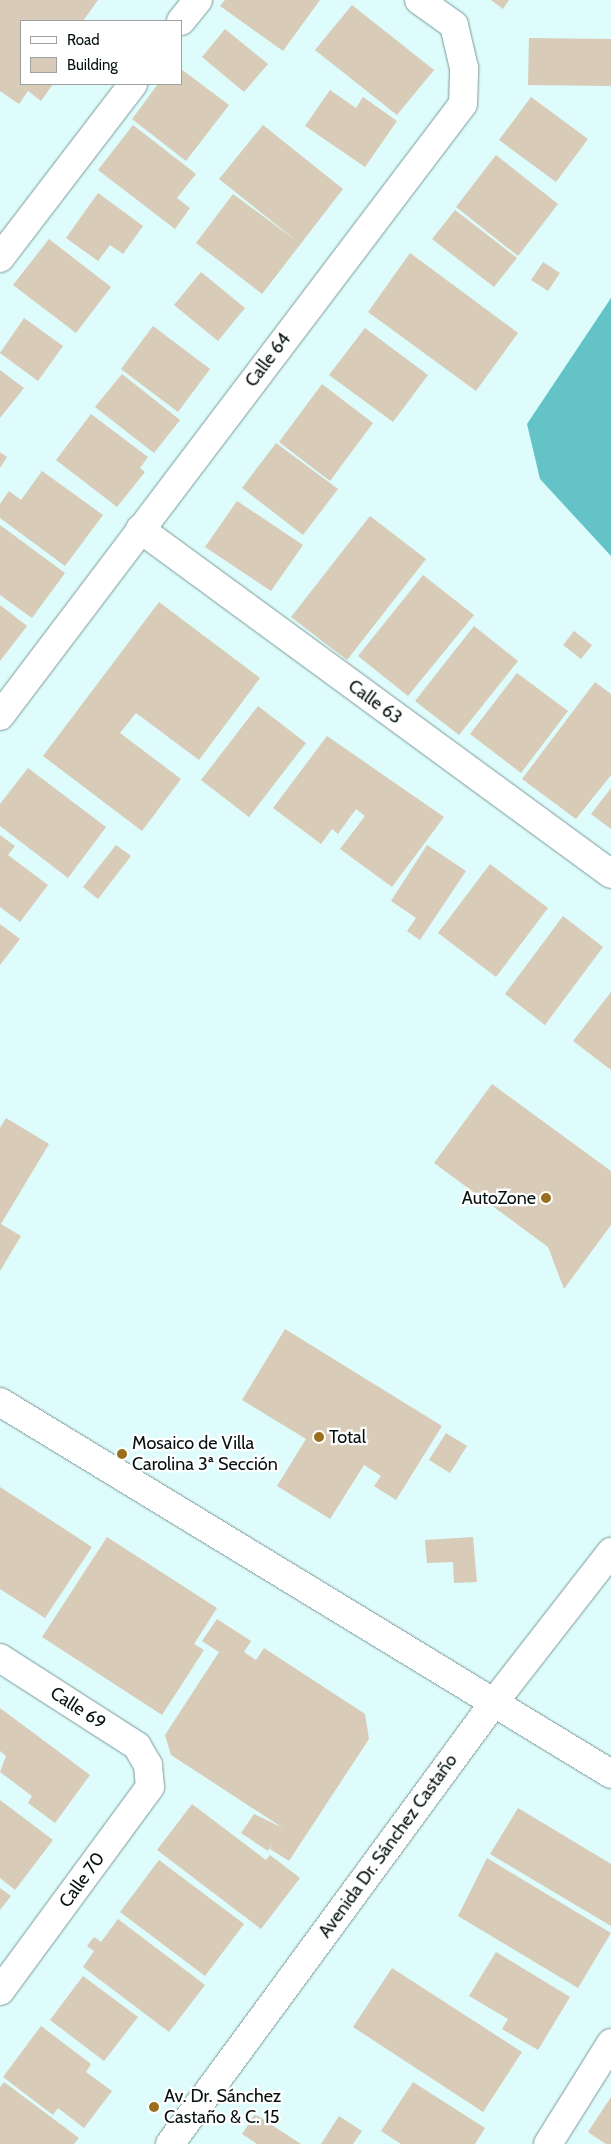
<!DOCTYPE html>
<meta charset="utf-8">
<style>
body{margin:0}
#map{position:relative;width:611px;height:2144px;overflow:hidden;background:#defcfc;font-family:Cabin,sans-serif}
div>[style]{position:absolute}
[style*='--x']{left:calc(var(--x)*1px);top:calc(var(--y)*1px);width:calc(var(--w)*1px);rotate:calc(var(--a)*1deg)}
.forest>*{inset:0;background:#63c3c7}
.building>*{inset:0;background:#d8cbb7}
.roads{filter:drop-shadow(0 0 1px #7c9899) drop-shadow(0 0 1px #7c9899)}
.street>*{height:28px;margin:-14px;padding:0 14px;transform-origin:14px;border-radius:14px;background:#fff}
.secondary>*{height:28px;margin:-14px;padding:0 14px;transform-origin:14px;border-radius:14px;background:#fff}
.dots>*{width:14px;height:14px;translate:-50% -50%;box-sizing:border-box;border:2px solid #fff;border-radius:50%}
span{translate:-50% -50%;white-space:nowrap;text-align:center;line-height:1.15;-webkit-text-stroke:4.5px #fff;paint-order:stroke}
.street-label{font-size:18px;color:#071111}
.poi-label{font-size:18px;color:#071111}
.right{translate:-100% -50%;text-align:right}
.left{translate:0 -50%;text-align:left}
.legend{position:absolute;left:20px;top:20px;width:162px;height:65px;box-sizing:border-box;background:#fff;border:1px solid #9ca0a0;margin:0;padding:6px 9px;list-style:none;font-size:15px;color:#071111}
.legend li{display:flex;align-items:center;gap:10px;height:25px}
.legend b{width:25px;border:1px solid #9ca0a0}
</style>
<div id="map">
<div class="forest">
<div style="clip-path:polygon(611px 298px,611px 556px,540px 479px,527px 424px)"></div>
</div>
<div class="building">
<div style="clip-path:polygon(0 0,98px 0,83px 21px,21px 21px,21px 84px,53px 84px,41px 101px,28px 91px,19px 104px,0 91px)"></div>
<div style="clip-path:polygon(225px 0,320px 0,283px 51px,220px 6px)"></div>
<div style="clip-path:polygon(491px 0,509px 0,503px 9px)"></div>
<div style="clip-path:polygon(352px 5px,434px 70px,397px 115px,315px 50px)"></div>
<div style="clip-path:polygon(225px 29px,268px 64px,244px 92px,202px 57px)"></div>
<div style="clip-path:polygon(529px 38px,611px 39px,611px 86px,528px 85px)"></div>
<div style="clip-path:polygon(181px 69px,229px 105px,186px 161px,132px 119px,158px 84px,181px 84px)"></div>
<div style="clip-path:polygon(330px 90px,356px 108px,363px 97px,397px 121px,365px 167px,305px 126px)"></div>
<div style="clip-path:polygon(531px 97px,588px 139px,556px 182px,499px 140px)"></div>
<div style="clip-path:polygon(133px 125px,196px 174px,177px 198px,190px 208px,175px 229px,98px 170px)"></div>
<div style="clip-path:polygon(263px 125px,343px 189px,262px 294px,196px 243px,233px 194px,298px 242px,219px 179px)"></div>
<div style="clip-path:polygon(496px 155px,558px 204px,518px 256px,456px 207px)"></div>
<div style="clip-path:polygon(98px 193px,143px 226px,123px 254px,110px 245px,98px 261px,66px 238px)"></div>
<div style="clip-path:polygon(455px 210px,517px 258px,494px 287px,432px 239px)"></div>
<div style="clip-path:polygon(49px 239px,111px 287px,76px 333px,13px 285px)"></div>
<div style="clip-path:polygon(410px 253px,518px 333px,476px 391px,368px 312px)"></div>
<div style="clip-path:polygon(543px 262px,560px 273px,548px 291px,531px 280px)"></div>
<div style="clip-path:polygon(201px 272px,245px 308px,218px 341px,174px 305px)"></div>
<div style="clip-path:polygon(24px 318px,63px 346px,38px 381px,0 353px)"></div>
<div style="clip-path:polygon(153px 326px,210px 369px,178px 412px,121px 369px)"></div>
<div style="clip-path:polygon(365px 328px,428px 375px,393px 422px,329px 375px)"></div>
<div style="clip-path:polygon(0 370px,24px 388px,0 418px)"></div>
<div style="clip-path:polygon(122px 374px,180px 420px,154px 453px,95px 407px)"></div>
<div style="clip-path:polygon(322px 384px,373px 423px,330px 481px,279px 442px)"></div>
<div style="clip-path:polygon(91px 414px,148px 457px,140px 468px,145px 472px,117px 507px,56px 460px)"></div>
<div style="clip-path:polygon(276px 443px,338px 489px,303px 535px,242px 488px)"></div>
<div style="clip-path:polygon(0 452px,7px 457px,0 468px)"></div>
<div style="clip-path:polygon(42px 471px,103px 515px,65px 566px,0 518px,0 504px,9px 491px,21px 500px)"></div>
<div style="clip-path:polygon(237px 501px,303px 545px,271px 591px,205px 547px)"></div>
<div style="clip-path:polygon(370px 516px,426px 559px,347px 660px,291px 617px)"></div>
<div style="clip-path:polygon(0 525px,65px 573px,32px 618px,0 595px)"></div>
<div style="clip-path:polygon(423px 575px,474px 615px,408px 696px,358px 656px)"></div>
<div style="clip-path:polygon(159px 602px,260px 678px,199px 760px,136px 713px,120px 733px,181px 779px,142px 831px,43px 756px)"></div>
<div style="clip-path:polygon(0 605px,27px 626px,0 661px)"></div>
<div style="clip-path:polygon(474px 626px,518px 661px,459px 735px,415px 701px)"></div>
<div style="clip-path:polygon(574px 631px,592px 645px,581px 659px,563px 645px)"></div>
<div style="clip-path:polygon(517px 673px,568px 711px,521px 773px,470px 734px)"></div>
<div style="clip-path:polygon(595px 682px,611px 694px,611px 775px,576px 819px,522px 779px)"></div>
<div style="clip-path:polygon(258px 706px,306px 743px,249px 817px,201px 780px)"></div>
<div style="clip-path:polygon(327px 736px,444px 817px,392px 887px,340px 849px,365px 816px,356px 809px,338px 834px,332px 829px,321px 844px,273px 808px)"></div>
<div style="clip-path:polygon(28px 768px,106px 827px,68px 878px,0 826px,0 804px)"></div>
<div style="clip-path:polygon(611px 788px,611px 829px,591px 814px)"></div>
<div style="clip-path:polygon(0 835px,15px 846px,8px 855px,48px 885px,20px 922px,0 907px)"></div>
<div style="clip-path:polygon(116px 845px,131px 856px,98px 899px,83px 887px)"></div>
<div style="clip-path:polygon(427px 845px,466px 871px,420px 940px,407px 931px,416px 918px,391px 901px)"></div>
<div style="clip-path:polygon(490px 864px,548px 908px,496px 977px,438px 933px)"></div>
<div style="clip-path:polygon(563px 916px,603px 947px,545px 1025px,505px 994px)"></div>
<div style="clip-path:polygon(0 924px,20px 939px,0 965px)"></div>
<div style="clip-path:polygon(611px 992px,611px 1070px,573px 1041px)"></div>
<div style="clip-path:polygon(492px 1084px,611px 1171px,611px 1225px,564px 1289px,548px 1247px,434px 1163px)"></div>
<div style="clip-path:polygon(6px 1118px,49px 1144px,1px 1224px,21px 1236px,0 1271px,0 1128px)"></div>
<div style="clip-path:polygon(285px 1329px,442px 1426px,396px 1500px,374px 1486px,381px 1476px,364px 1465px,330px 1519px,277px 1486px,306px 1439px,242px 1400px)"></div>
<div style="clip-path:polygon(446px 1433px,467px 1446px,450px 1473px,429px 1460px)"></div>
<div style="clip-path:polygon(0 1487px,92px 1547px,45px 1618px,0 1589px)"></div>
<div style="clip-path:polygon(107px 1537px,217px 1608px,194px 1644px,204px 1650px,162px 1715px,42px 1637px)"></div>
<div style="clip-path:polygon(473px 1537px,477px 1582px,454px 1583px,453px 1562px,427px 1563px,425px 1540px)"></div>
<div style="clip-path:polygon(217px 1619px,251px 1641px,244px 1652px,256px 1660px,264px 1648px,365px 1714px,369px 1739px,289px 1861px,270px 1849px,272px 1844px,268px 1851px,241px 1833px,254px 1814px,283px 1828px,171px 1755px,165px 1735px,219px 1652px,202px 1641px)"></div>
<div style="clip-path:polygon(0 1708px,90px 1775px,55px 1823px,28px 1803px,32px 1796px,0 1772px,6px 1756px,0 1751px)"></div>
<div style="clip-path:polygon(0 1800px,53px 1840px,15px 1890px,0 1878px)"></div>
<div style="clip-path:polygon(192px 1804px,266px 1860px,270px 1855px,300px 1878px,261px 1929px,157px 1850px)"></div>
<div style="clip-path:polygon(518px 1808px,611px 1864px,611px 1926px,490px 1854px)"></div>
<div style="clip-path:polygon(487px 1858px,611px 1933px,578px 1988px,458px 1916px)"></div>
<div style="clip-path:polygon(159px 1860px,244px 1924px,205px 1976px,120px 1912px)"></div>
<div style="clip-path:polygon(0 1888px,11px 1896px,0 1910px)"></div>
<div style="clip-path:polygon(118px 1919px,205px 1985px,169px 2032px,83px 1967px,94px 1951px,87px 1946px,94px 1937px,101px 1942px)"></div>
<div style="clip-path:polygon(496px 1952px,570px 1997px,538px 2050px,502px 2029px,508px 2019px,469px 1996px)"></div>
<div style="clip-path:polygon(392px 1968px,522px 2052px,483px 2112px,353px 2027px)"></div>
<div style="clip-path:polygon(83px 1976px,138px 2017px,104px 2061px,50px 2020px)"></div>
<div style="clip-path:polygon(41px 2026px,91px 2064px,86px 2072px,112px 2091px,84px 2128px,58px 2108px,53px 2115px,3px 2077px)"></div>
<div style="clip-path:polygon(4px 2082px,79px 2138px,74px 2144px,0 2144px,0 2087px)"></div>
<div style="clip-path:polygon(413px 2082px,485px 2128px,475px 2144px,401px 2144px,381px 2131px)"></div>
<div style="clip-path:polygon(611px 2097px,611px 2144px,606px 2144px,588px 2132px)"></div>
<div style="clip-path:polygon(255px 2114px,301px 2144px,257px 2144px,242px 2134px)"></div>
<div style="clip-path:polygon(339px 2116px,362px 2131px,353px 2144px,321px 2144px)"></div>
</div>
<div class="roads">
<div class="street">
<div style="--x:181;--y:21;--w:27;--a:-51"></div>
<div style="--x:0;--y:258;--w:219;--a:-52.6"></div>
<div style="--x:140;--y:529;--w:584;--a:36.22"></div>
<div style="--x:0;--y:716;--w:767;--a:-52.89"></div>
<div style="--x:463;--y:104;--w:36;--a:-88"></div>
<div style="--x:464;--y:68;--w:44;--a:-103.1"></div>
<div style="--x:454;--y:25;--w:43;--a:-144.5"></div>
<div style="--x:0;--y:1658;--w:163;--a:32.7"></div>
<div style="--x:137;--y:1746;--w:22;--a:60"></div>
<div style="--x:148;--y:1765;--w:22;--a:85"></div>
<div style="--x:150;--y:1787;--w:253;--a:126.3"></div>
<div style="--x:548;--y:2144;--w:119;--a:-58"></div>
</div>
<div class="secondary">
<div style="--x:0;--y:1402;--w:715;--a:31.33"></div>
<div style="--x:170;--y:2144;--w:549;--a:-53.73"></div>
<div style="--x:495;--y:1701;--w:189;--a:-52.1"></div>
</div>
</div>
<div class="dots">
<div style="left:546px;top:1198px;background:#996e1c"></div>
<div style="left:319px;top:1437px;background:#996e1c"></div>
<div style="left:122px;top:1454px;background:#996e1c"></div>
<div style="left:154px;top:2107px;background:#996e1c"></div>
</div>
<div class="street-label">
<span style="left:268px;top:360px;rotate:-53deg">Calle 64</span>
<span style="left:375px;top:702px;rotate:36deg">Calle 63</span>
<span style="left:78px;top:1708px;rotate:33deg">Calle 69</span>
<span style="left:388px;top:1846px;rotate:-54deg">Avenida Dr. Sánchez Castaño</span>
<span style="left:82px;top:1880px;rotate:-54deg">Calle 70</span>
</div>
<div class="poi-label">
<span class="right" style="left:536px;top:1198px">AutoZone</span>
<span class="left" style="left:329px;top:1437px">Total</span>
<span class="left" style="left:132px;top:1454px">Mosaico de Villa<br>Carolina 3ª Sección</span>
<span class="left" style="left:164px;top:2107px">Av. Dr. Sánchez<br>Castaño &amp; C. 15</span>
</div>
<ul class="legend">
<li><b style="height:6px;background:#fff"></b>Road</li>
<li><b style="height:14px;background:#d8cbb7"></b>Building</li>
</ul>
</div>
